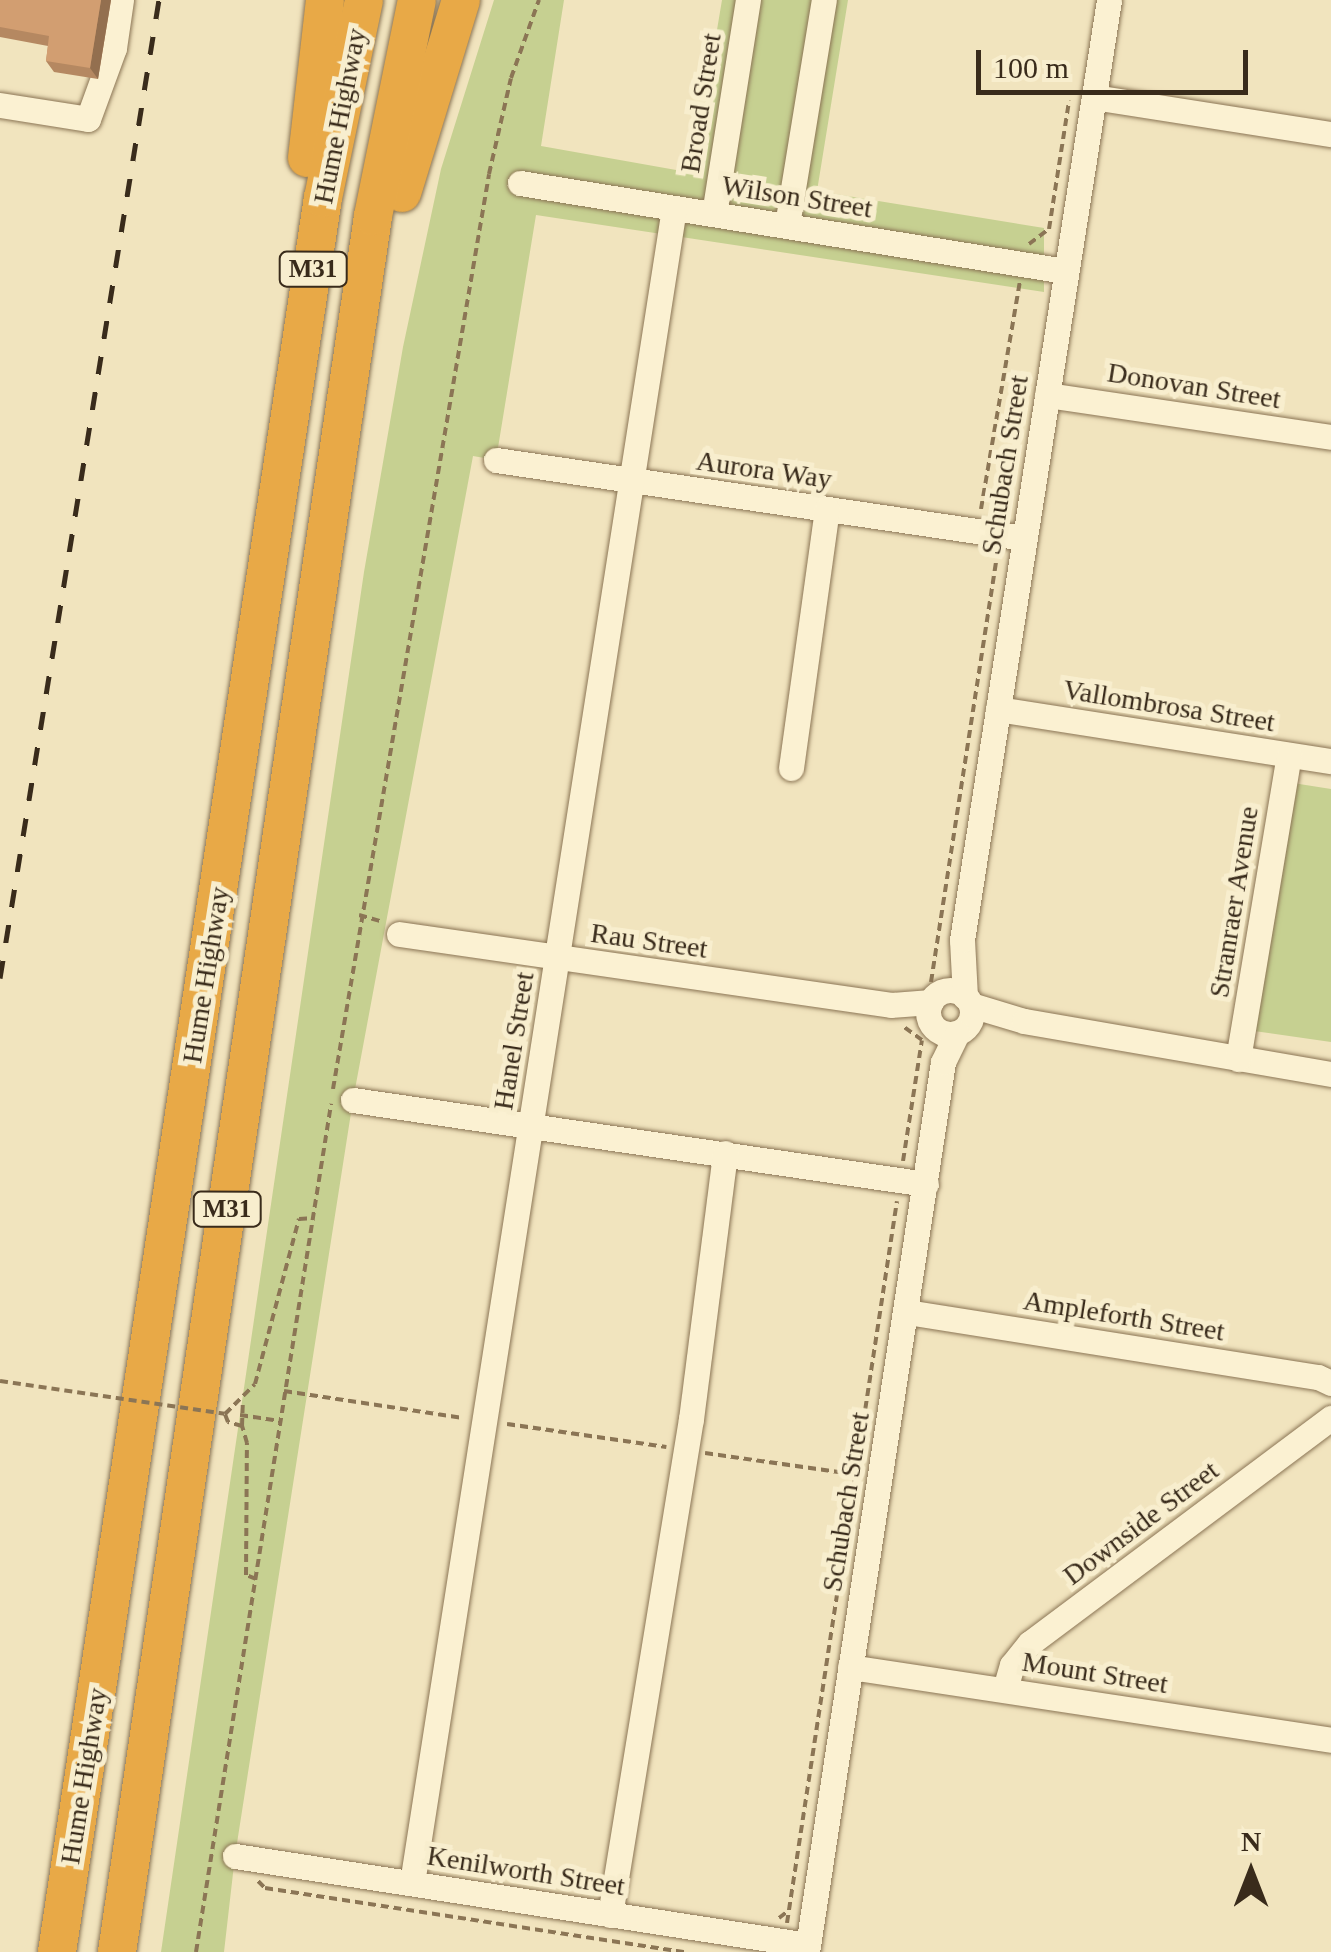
<!DOCTYPE html>
<style>
body{margin:0}
#map{position:relative;width:1331px;height:1952px;overflow:hidden;background:#f1e4be;font-family:Georgia,serif}
div>[style]{position:absolute}
[style*='--x']{left:calc(var(--x)*1px);top:calc(var(--y)*1px);width:calc(var(--w)*1px);rotate:calc(var(--a)*1deg)}
.green>*{inset:0;background:#c6d091}
.path>*{height:4px;margin-top:-2px;transform-origin:0;background:repeating-linear-gradient(90deg,#8b7555 0 8px,transparent 0 13px)}
.roads{filter:drop-shadow(0 0 2px #8b7555) drop-shadow(0 0 2px #8b7555)}
.minor>*{height:25px;margin:-12.5px;padding:0 12.5px;transform-origin:12.5px;border-radius:12.5px;background:#fbf1d2}
.minor>.ring{margin:-12.5px;padding:0;box-sizing:content-box;background:none;border:25px solid #fbf1d2;border-radius:50%}
.highway>*{height:38px;margin:-19px;padding:0 19px;transform-origin:19px;border-radius:19px;background:#e8a947}
.rail>*{height:5px;margin-top:-2.5px;transform-origin:0;background:repeating-linear-gradient(90deg,#392b1b 0 18px,transparent 0 36px)}
.path-bridge>*{height:4px;margin-top:-2px;transform-origin:0;background:repeating-linear-gradient(90deg,#8b7555 0 8px,transparent 0 13px)}
.wall>*{inset:0;background:#b58861}
.shaded-wall>*{inset:0;background:#936f4f}
.building>*{inset:0;background:#d29e71}
span{translate:-50% -50%;white-space:nowrap;text-align:center;line-height:1.15;-webkit-text-stroke:10px #f8eece;paint-order:stroke}
.shield-label span{padding:2px 8px;background:#f8eece;border:2px solid;border-radius:8px;-webkit-text-stroke-width:0}
.shield-label{font-size:25px;color:#392b1b;font-weight:700}
.street-label{font-size:28px;color:#392b1b}
.north{position:absolute;left:1201px;top:1822px;width:100px;height:100px;-webkit-text-stroke:8px #f8eece;paint-order:stroke;rotate:0deg;font-size:28px;font-weight:700;line-height:40px;text-align:center;color:#392b1b}
.north::after{content:'';display:block;margin:auto;width:35px;height:45px;background:#392b1b;clip-path:polygon(50% 0,100% 100%,50% 72%,0 100%)}
.scale{position:absolute;left:976px;top:50px;width:272px;height:45px;box-sizing:border-box;border:5px solid #392b1b;border-top:0;padding-left:12px;font-size:30px;line-height:35px;white-space:nowrap;color:#392b1b;-webkit-text-stroke:8px #f8eece;paint-order:stroke}
</style>
<div id="map">
<div class="green">
<div style="clip-path:polygon(494px 0,564px 0,541px 146px,693px 173px,722px 0,848px 0,817px 191px,1044px 228px,1044px 292px,536px 215px,496px 460px,473px 456px,353px 1100px,235px 1856px,224px 1952px,161px 1952px,364px 572px,403px 347px,441px 169px)"></div>
<div style="clip-path:polygon(1293px 783px,1331px 789px,1331px 1042px,1254px 1031px)"></div>
</div>
<div class="path">
<div style="--x:1029;--y:244;--w:25;--a:-37"></div>
<div style="--x:1049;--y:229;--w:130;--a:-81.1"></div>
<div style="--x:981;--y:509;--w:230;--a:-80.3"></div>
<div style="--x:359;--y:915;--w:25;--a:16"></div>
<div style="--x:931;--y:982;--w:431;--a:-81.2"></div>
<div style="--x:333;--y:1089;--w:928;--a:-80.32"></div>
<div style="--x:489;--y:174;--w:98;--a:-77.1"></div>
<div style="--x:511;--y:78;--w:83;--a:-70.3"></div>
<div style="--x:903;--y:1161;--w:122;--a:-81.1"></div>
<div style="--x:922;--y:1040;--w:22;--a:-144"></div>
<div style="--x:284;--y:1391;--w:181;--a:8.6"></div>
<div style="--x:240;--y:1415;--w:40;--a:8.5"></div>
<div style="--x:507;--y:1424;--w:161;--a:8.2"></div>
<div style="--x:242;--y:1426;--w:25;--a:-88"></div>
<div style="--x:705;--y:1453;--w:156;--a:8.1"></div>
<div style="--x:256;--y:1579;--w:11;--a:-158"></div>
<div style="--x:246;--y:1575;--w:132;--a:-89.6"></div>
<div style="--x:247;--y:1443;--w:18;--a:-106"></div>
<div style="--x:242;--y:1426;--w:15;--a:-164"></div>
<div style="--x:228;--y:1422;--w:9;--a:-111"></div>
<div style="--x:225;--y:1414;--w:42;--a:-45"></div>
<div style="--x:255;--y:1384;--w:171;--a:-75.1"></div>
<div style="--x:299;--y:1219;--w:15;--a:-4"></div>
<div style="--x:258;--y:1881;--w:10;--a:45"></div>
<div style="--x:265;--y:1888;--w:425;--a:8.7"></div>
<div style="--x:779;--y:1918;--w:11;--a:-38"></div>
<div style="--x:787;--y:1923;--w:730;--a:-81.34"></div>
<div style="--x:196;--y:1952;--w:859;--a:-80.95"></div>
</div>
<div class="roads">
<div class="minor">
<div style="--x:1094;--y:97;--w:240;--a:8.9"></div>
<div style="--x:0;--y:105;--w:89;--a:9"></div>
<div style="--x:88;--y:119;--w:76;--a:-69.9"></div>
<div style="--x:114;--y:48;--w:49;--a:-81.7"></div>
<div style="--x:520;--y:183;--w:552;--a:9.17"></div>
<div style="--x:714;--y:214;--w:217;--a:-81"></div>
<div style="--x:787;--y:225;--w:228;--a:-80.7"></div>
<div style="--x:1047;--y:395;--w:287;--a:8.4"></div>
<div style="--x:496;--y:460;--w:534;--a:8.4"></div>
<div style="--x:998;--y:709;--w:337;--a:8.9"></div>
<div style="--x:791;--y:768;--w:261;--a:-82.1"></div>
<div style="--x:399;--y:934;--w:497;--a:8.2"></div>
<div style="--x:891;--y:1005;--w:40;--a:-4.3"></div>
<div class="ring" style="left:928px;top:990px;width:19px;height:19px"></div>
<div style="--x:965;--y:997;--w:57;--a:-93"></div>
<div style="--x:962;--y:940;--w:951;--a:-81.11"></div>
<div style="--x:971;--y:1005;--w:55;--a:16.8"></div>
<div style="--x:1024;--y:1021;--w:312;--a:9.8"></div>
<div style="--x:1238;--y:1059;--w:308;--a:-80.5"></div>
<div style="--x:353;--y:1100;--w:579;--a:8.34"></div>
<div style="--x:907;--y:1312;--w:416;--a:9"></div>
<div style="--x:1318;--y:1377;--w:14;--a:25"></div>
<div style="--x:850;--y:1667;--w:487;--a:8.6"></div>
<div style="--x:1005;--y:1689;--w:25;--a:-74"></div>
<div style="--x:1012;--y:1665;--w:28;--a:-51"></div>
<div style="--x:1030;--y:1643;--w:376;--a:-36.8"></div>
<div style="--x:235;--y:1856;--w:580;--a:8.83"></div>
<div style="--x:412;--y:1883;--w:1695;--a:-81.11"></div>
<div style="--x:610;--y:1915;--w:503;--a:-80.73"></div>
<div style="--x:691;--y:1419;--w:268;--a:-82.7"></div>
<div style="--x:807;--y:1952;--w:900;--a:-81.31"></div>
<div style="--x:943;--y:1062;--w:32;--a:-64"></div>
</div>
<div class="highway">
<div style="--x:307;--y:158;--w:159;--a:-83.5"></div>
<div style="--x:402;--y:193;--w:202;--a:-73"></div>
<div style="--x:57;--y:1952;--w:1774;--a:-81.38"></div>
<div style="--x:323;--y:198;--w:202;--a:-78.3"></div>
<div style="--x:117;--y:1952;--w:1755;--a:-81.61"></div>
<div style="--x:373;--y:216;--w:220;--a:-78.5"></div>
</div>
</div>
<div class="rail">
<div style="--x:0;--y:978;--w:991;--a:-80.77"></div>
</div>
<div class="path-bridge">
<div style="--x:0;--y:1381;--w:227;--a:8.3"></div>
</div>
<div class="wall">
<div style="clip-path:polygon(0 0,111px 0,98px 79px,54px 72px,46px 61px,48px 46px,0 37px)"></div>
</div>
<div class="shaded-wall">
<div style="clip-path:polygon(101px 0,111px 0,98px 79px,90px 68px)"></div>
</div>
<div class="building">
<div style="clip-path:polygon(0 0,101px 0,90px 68px,46px 61px,49px 36px,0 27px)"></div>
</div>
<div class="shield-label">
<span style="left:313px;top:269px">M31</span>
<span style="left:227px;top:1209px">M31</span>
</div>
<div class="street-label">
<span style="left:701px;top:103px;rotate:-81deg">Broad Street</span>
<span style="left:340px;top:116px;rotate:-79deg">Hume Highway</span>
<span style="left:797px;top:197px;rotate:9deg">Wilson Street</span>
<span style="left:1194px;top:386px;rotate:9deg">Donovan Street</span>
<span style="left:1005px;top:465px;rotate:-81deg">Schubach Street</span>
<span style="left:764px;top:470px;rotate:8deg">Aurora Way</span>
<span style="left:1169px;top:706px;rotate:9deg">Vallombrosa Street</span>
<span style="left:1234px;top:902px;rotate:-81deg">Stranraer Avenue</span>
<span style="left:649px;top:941px;rotate:8deg">Rau Street</span>
<span style="left:206px;top:975px;rotate:-81deg">Hume Highway</span>
<span style="left:514px;top:1041px;rotate:-81deg">Hanel Street</span>
<span style="left:1124px;top:1316px;rotate:9deg">Ampleforth Street</span>
<span style="left:846px;top:1502px;rotate:-81deg">Schubach Street</span>
<span style="left:1141px;top:1523px;rotate:-37deg">Downside Street</span>
<span style="left:1095px;top:1673px;rotate:9deg">Mount Street</span>
<span style="left:84px;top:1776px;rotate:-81deg">Hume Highway</span>
<span style="left:526px;top:1871px;rotate:9deg">Kenilworth Street</span>
</div>
<div class="north">N</div>
<div class="scale">100 m</div>
</div>
